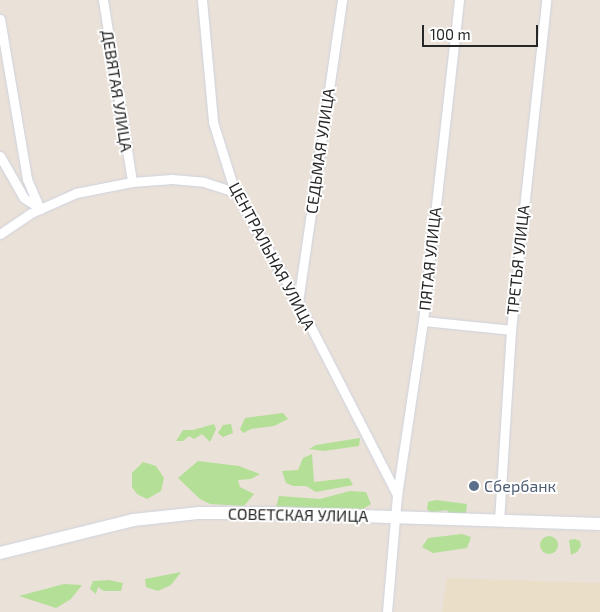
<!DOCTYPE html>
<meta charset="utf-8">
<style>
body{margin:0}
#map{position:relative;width:600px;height:612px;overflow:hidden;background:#eae1d8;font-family:"Exo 2",sans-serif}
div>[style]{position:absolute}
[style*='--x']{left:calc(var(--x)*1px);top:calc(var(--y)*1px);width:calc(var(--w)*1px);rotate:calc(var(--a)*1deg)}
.education>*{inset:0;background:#ebdec8}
.green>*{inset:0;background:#b3df96}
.round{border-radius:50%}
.roads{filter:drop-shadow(0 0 1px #ced2e0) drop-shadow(0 0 1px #ced2e0)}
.minor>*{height:9px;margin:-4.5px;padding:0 4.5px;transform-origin:4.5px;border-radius:4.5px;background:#fff}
.secondary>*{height:12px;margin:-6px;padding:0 6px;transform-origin:6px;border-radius:6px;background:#fff}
.dots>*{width:14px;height:14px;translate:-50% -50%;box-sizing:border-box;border:2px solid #fff;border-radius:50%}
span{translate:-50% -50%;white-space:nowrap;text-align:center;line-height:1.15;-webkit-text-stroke:4px #fff;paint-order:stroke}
.street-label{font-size:16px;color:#272727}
.service-label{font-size:16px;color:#4e5e75}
.left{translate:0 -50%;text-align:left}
.scale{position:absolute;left:422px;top:25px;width:116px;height:22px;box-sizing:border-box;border:2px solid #272727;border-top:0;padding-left:6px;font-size:15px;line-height:18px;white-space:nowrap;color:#272727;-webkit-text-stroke:4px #fff;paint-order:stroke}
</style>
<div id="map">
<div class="education">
<div style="clip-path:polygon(447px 578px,600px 583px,600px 612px,442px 612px)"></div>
</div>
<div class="green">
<div style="clip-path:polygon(283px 413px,288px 419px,274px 426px,251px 429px,243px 433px,240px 429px,245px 418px)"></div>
<div style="clip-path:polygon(214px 424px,216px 429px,210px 442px,202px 434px,194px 439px,189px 436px,183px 441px,176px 441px,183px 430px,193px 430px)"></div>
<div style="clip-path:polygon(231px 424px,233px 433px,223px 437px,218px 433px,223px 425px)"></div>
<div style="clip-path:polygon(360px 438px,359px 446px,323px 451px,309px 449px,316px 445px)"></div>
<div style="clip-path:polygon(312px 454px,314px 482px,349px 478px,353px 485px,316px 492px,306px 486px,293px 486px,286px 483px,282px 471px,298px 470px,303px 458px)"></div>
<div style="clip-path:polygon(198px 461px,239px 466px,260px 474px,251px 479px,238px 480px,240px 487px,254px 494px,244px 506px,210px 504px,200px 499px,178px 478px)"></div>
<div style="clip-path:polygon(143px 462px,156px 466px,164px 478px,161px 491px,147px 499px,137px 494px,132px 487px,132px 473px)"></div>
<div style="clip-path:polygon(350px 491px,366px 492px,371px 504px,363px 509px,276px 507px,279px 496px,320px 499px)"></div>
<div style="clip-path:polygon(436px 500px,467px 504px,466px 513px,454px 515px,446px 510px,431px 513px,427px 509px,428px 502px)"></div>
<div style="clip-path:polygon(462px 534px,471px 537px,467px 548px,433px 553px,422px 547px,428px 538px)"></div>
<div class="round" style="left:540px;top:536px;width:18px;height:18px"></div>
<div style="clip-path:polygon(575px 539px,580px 541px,581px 546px,577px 552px,571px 555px,569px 540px)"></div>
<div style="clip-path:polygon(181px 572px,171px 585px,158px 591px,146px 587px,145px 579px)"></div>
<div style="clip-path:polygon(109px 580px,123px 583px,121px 591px,104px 591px,98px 587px,96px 594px,90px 589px,93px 581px)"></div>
<div style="clip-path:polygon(64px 584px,82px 585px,71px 599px,56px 608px,19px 596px)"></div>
</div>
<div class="roads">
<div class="minor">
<div style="--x:103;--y:0;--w:184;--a:80.9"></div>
<div style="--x:202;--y:0;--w:122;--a:84.8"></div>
<div style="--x:213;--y:122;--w:73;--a:72.6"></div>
<div style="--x:235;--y:192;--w:127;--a:60.2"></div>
<div style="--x:298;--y:302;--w:217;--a:62.8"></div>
<div style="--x:0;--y:19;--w:162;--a:80.4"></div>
<div style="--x:27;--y:179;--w:33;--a:67"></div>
<div style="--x:0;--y:156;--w:48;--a:60.3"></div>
<div style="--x:24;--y:198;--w:19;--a:32"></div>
<div style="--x:0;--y:234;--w:37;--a:-34"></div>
<div style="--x:31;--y:213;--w:49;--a:-24"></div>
<div style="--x:76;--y:193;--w:57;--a:-11.1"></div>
<div style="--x:132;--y:182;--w:40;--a:-4.3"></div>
<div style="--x:172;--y:179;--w:32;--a:5"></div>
<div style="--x:204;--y:182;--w:33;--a:18"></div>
<div style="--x:298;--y:302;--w:305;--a:-81.7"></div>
<div style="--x:423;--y:321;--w:88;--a:5.8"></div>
<div style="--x:499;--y:521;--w:191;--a:-86.4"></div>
<div style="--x:511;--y:330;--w:332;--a:-83.9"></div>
<div style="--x:387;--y:612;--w:117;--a:-85.1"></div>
<div style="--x:397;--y:495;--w:176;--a:-81.5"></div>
<div style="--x:423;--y:321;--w:323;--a:-83.6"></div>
</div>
<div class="secondary">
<div style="--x:0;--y:553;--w:137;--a:-13.9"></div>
<div style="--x:133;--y:520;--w:65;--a:-6.1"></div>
<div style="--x:198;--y:513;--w:72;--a:0"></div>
<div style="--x:270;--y:513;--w:330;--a:1.9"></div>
</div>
</div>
<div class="dots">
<div style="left:474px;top:486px;background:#5c6f8a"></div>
</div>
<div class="street-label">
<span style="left:117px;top:91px;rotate:81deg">ДЕВЯТАЯ УЛИЦА</span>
<span style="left:320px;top:151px;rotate:-82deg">СЕДЬМАЯ УЛИЦА</span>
<span style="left:272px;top:256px;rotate:62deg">ЦЕНТРАЛЬНАЯ УЛИЦА</span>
<span style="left:430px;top:259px;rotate:-84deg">ПЯТАЯ УЛИЦА</span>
<span style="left:518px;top:260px;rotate:-84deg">ТРЕТЬЯ УЛИЦА</span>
<span style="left:298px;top:515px;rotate:1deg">СОВЕТСКАЯ УЛИЦА</span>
</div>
<div class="service-label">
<span class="left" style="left:484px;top:486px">Сбербанк</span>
</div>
<div class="scale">100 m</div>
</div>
